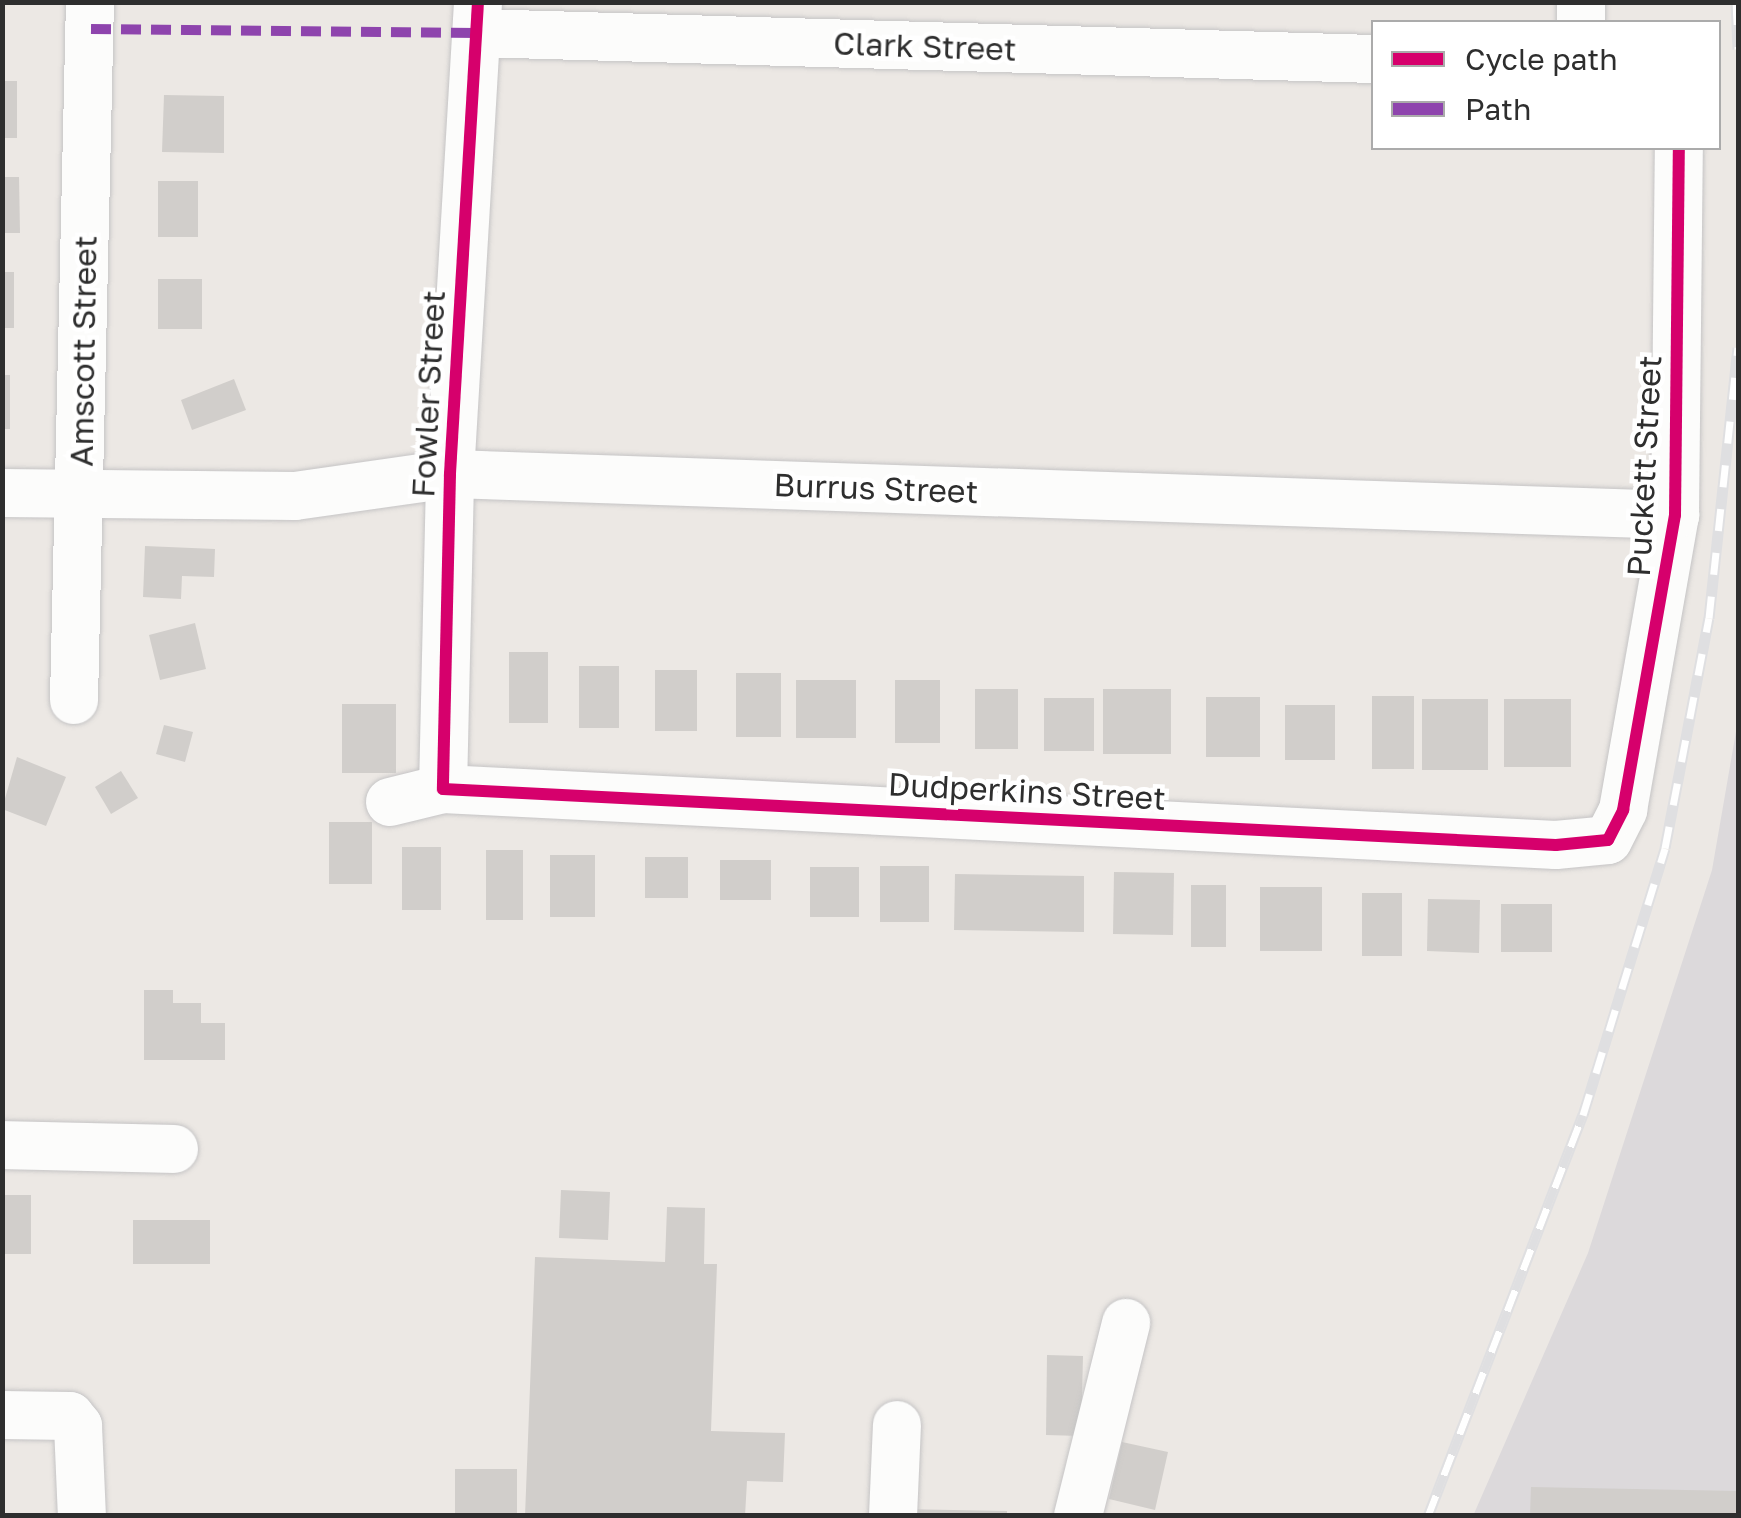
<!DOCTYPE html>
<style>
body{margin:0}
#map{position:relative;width:1741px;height:1518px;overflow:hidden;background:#ece8e4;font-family:"Golos Text",sans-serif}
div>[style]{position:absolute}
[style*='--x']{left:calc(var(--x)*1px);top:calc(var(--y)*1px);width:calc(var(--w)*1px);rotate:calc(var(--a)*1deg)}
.industrial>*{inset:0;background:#dcd9db}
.building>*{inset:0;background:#d1cecb}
.roads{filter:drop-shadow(0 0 2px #c5c4c5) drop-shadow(0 0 2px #c5c4c5)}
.minor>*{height:48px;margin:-24px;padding:0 24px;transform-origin:24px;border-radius:24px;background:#fcfcfb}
.rail>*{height:11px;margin-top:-5.5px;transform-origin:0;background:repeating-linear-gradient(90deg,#fff 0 22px,#dfdfe1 0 44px);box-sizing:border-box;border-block:2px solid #dfdfe1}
.quiet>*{height:10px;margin-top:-5px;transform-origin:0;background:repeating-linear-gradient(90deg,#8e44ad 0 20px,transparent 0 30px)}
.cycleway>*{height:12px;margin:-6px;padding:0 6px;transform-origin:6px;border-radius:6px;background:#d6006c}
span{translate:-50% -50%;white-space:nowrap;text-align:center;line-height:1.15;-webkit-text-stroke:9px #fff;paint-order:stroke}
.street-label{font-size:32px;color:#2e2e2e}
.frame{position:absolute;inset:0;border:5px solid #2e2e2e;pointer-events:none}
.legend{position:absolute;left:1371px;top:20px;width:350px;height:130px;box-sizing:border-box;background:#fff;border:2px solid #ababab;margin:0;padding:12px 18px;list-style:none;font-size:30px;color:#2e2e2e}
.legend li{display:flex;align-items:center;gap:20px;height:50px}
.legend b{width:50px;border:2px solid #ababab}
</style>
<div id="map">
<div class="industrial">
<div style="clip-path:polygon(1738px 720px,1738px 1515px,1473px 1516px,1588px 1253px,1712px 870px)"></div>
</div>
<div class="building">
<div style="clip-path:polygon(2px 81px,17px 81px,17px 138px,2px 138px)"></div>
<div style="clip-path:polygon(164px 95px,224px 96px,224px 153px,162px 152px)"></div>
<div style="clip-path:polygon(2px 177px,19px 177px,20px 233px,2px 233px)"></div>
<div style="clip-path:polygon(158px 181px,198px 181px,198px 237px,158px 237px)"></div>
<div style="clip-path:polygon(2px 272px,14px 272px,14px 328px,2px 328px)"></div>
<div style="clip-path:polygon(158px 279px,202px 279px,202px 329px,158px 329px)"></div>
<div style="clip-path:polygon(2px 375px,10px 375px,10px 429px,2px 429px)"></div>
<div style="clip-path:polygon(234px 379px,246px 410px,192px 430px,181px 400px)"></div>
<div style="clip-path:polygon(145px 546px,215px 549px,214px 577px,182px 576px,181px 599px,143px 597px)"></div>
<div style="clip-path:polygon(195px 623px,206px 669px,160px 680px,149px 635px)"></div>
<div style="clip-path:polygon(509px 652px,548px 652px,548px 723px,509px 723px)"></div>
<div style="clip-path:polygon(579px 666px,619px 666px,619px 728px,579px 728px)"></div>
<div style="clip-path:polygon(655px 670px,697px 670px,697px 731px,655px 731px)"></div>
<div style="clip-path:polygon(736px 673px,781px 673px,781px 737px,736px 737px)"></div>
<div style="clip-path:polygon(796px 680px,856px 680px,856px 738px,796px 738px)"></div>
<div style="clip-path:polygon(895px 680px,940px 680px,940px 743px,895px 743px)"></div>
<div style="clip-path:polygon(975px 689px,1018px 689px,1018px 749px,975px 749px)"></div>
<div style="clip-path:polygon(1103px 689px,1171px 689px,1171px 754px,1103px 754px)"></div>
<div style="clip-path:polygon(1372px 696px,1414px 696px,1414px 769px,1372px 769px)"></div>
<div style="clip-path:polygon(1206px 697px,1260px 697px,1260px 757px,1206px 757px)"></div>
<div style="clip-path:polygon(1044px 698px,1094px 698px,1094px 751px,1044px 751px)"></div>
<div style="clip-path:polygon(1422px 699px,1488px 699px,1488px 770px,1422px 770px)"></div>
<div style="clip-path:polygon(1504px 699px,1571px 699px,1571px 767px,1504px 767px)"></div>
<div style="clip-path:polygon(342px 704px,396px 704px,396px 773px,342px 773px)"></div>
<div style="clip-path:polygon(1285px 705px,1335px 705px,1335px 760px,1285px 760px)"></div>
<div style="clip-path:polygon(164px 725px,193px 732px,185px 762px,156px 754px)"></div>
<div style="clip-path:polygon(17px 757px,66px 777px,46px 826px,2px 809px)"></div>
<div style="clip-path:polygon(121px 771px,138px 798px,111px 814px,95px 787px)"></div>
<div style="clip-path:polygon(329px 822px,372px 822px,372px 884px,329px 884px)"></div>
<div style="clip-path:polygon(402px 847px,441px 847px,441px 910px,402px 910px)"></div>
<div style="clip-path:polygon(486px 850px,523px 850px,523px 920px,486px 920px)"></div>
<div style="clip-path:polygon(550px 855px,595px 855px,595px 917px,550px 917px)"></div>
<div style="clip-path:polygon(645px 857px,688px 857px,688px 898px,645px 898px)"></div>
<div style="clip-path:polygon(720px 860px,771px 860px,771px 900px,720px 900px)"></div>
<div style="clip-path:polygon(880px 866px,929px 866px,929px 922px,880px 922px)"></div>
<div style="clip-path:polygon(810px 867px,859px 867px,859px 917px,810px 917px)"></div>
<div style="clip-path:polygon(1114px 872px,1174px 873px,1173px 935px,1113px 934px)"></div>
<div style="clip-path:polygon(955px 874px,1084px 876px,1084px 932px,954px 930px)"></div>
<div style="clip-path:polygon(1191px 885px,1226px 885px,1226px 947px,1191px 947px)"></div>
<div style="clip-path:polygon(1260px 887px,1322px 887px,1322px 951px,1260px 951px)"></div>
<div style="clip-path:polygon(1362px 893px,1402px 893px,1402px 956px,1362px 956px)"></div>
<div style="clip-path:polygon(1428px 899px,1480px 900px,1479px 953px,1427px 951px)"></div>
<div style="clip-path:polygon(1501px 904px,1552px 904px,1552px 952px,1501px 952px)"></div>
<div style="clip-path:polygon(144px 990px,173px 990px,173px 1003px,201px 1003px,201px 1023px,225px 1023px,225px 1060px,144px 1060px)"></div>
<div style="clip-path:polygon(561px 1190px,610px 1192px,608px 1240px,559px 1238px)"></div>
<div style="clip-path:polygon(2px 1195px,31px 1195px,31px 1254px,2px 1254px)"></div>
<div style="clip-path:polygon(667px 1207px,705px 1208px,704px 1264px,717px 1264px,711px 1431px,785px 1433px,783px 1482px,747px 1481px,745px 1516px,525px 1516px,535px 1257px,665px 1262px)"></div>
<div style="clip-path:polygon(133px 1220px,210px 1220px,210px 1264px,133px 1264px)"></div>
<div style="clip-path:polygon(1047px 1355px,1083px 1356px,1081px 1436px,1046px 1435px)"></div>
<div style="clip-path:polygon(1122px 1442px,1168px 1452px,1155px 1510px,1109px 1499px)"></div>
<div style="clip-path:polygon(455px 1469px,517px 1469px,517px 1516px,455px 1516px)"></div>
<div style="clip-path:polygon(1531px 1487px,1738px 1491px,1738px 1516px,1530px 1516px)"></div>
<div style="clip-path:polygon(900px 1509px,1007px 1511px,1007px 1516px,900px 1516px)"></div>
</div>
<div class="roads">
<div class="minor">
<div style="--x:1581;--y:22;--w:20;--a:-90"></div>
<div style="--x:477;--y:33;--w:897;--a:1.66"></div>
<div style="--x:2;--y:493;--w:293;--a:0.6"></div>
<div style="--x:295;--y:496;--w:157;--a:-8.1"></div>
<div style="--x:450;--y:474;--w:1226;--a:1.92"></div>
<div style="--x:74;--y:700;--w:698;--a:-88.69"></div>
<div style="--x:443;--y:789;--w:315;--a:-88.7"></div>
<div style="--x:450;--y:474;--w:471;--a:-86.6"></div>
<div style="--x:390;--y:802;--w:55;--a:-13.8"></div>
<div style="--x:443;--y:789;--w:1114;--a:2.88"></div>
<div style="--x:1556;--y:845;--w:52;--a:-5.5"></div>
<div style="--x:1608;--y:840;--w:34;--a:-63"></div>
<div style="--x:1623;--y:810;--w:300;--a:-80"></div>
<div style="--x:1675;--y:515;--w:367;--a:-89.4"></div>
<div style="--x:2;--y:1145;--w:172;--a:1.3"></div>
<div style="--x:2;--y:1415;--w:68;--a:0.8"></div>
<div style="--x:70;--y:1416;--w:13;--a:51"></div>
<div style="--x:78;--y:1426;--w:90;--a:87.5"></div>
<div style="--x:893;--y:1516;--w:91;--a:-87.5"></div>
<div style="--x:1078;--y:1516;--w:199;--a:-76"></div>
</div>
</div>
<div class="rail">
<div style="--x:1736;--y:2;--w:47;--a:87.6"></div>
<div style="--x:1428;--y:1516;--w:430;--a:-68.9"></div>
<div style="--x:1583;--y:1115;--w:279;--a:-72.9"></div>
<div style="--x:1665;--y:848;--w:234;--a:-79.2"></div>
<div style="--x:1709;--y:618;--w:272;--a:-83.9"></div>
</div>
<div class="quiet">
<div style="--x:91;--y:29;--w:386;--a:0.6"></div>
</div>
<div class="cycleway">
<div style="--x:478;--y:2;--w:473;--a:93.4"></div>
<div style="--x:450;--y:474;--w:315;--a:91.3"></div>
<div style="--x:443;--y:789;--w:1114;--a:2.88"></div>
<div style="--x:1556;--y:845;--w:52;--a:-5.5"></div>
<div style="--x:1608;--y:840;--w:34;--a:-63"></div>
<div style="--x:1623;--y:810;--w:300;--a:-80"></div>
<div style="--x:1675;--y:515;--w:367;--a:-89.4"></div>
</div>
<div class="street-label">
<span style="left:925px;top:46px;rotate:2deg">Clark Street</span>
<span style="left:83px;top:351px;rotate:-89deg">Amscott Street</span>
<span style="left:428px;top:394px;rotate:-87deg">Fowler Street</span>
<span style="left:1644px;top:466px;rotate:-87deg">Puckett Street</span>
<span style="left:876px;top:488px;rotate:2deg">Burrus Street</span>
<span style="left:1027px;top:791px;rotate:3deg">Dudperkins Street</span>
</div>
<div class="frame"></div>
<ul class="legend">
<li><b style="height:12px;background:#d6006c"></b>Cycle path</li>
<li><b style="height:12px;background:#8e44ad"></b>Path</li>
</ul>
</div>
